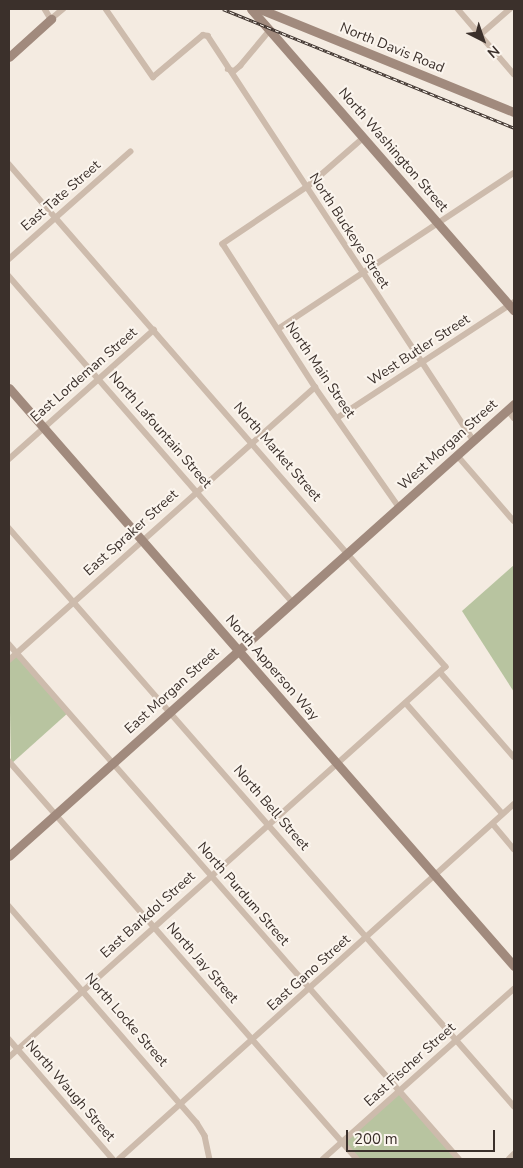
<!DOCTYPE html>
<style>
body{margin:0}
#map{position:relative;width:523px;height:1168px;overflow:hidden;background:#f4ebe1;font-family:"Nunito Sans",sans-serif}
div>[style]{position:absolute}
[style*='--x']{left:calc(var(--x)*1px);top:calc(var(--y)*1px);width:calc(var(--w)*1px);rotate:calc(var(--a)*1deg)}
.green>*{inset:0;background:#b8c4a0}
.street>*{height:5.5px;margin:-2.75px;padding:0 2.75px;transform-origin:2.75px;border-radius:2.75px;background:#cdbbac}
.secondary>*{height:9px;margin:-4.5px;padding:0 4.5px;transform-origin:4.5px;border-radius:4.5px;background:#a18a7d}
.rail>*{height:3px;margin-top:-1.5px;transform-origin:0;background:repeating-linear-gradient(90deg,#fbf5ee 0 4px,#3b302b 0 8px);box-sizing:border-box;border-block:1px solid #3b302b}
span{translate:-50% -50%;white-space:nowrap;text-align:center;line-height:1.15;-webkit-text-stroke:4px #fbf5ee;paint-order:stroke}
.street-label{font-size:14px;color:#3b302b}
.frame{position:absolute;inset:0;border:10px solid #3b302b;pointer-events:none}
.north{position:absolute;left:458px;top:15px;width:50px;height:50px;-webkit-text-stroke:4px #fbf5ee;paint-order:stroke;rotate:139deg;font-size:14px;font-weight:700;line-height:20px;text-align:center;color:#3b302b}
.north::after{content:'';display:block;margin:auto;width:18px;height:22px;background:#3b302b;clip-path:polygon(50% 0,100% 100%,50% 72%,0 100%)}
.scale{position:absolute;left:346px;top:1130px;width:149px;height:22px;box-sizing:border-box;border:2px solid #3b302b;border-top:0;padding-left:6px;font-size:15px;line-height:18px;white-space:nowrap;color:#3b302b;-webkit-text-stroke:4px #fbf5ee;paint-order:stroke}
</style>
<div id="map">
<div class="green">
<div style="clip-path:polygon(514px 565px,514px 692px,462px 611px)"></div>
<div style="clip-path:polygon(17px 653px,69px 712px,11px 764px,9px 660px)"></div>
<div style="clip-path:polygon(400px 1091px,459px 1159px,357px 1159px,342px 1142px)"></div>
</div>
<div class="street">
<div style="--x:45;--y:9;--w:12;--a:59"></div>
<div style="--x:51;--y:19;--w:16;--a:-40"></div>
<div style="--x:106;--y:9;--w:83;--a:55.3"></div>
<div style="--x:153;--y:77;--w:65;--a:-40"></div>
<div style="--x:203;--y:35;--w:5;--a:11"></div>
<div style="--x:208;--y:36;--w:483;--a:56.7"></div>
<div style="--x:458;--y:9;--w:86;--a:49.3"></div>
<div style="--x:480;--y:35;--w:40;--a:-41"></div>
<div style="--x:228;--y:69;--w:6;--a:18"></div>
<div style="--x:234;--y:71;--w:8;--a:-40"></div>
<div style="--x:240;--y:66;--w:47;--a:-50.2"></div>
<div style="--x:364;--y:138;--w:73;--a:138.9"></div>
<div style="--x:309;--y:186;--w:104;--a:146"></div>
<div style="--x:223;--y:244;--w:170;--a:57.2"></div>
<div style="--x:315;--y:387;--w:146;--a:55"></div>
<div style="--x:9;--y:164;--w:666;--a:49.02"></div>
<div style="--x:446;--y:667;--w:586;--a:138.18"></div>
<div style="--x:9;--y:259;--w:162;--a:-41.5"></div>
<div style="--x:9;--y:276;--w:432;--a:49"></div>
<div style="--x:278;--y:329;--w:283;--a:-33.5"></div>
<div style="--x:508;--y:410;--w:10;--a:53"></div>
<div style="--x:337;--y:418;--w:212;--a:-33.2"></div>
<div style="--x:457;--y:455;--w:87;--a:49.2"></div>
<div style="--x:9;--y:459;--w:194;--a:-41.7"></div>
<div style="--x:9;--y:528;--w:768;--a:48.86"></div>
<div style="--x:9;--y:644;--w:684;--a:48.85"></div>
<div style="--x:9;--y:660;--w:410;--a:-41.7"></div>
<div style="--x:441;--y:673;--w:111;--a:49"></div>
<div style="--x:406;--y:703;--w:147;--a:48.9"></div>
<div style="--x:9;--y:761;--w:529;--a:48.83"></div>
<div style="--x:493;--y:824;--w:33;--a:50"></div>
<div style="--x:9;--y:906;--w:287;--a:49.1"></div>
<div style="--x:197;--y:1123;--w:15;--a:58"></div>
<div style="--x:205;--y:1136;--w:24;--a:78"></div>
<div style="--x:9;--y:1039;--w:159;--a:49.1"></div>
<div style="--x:119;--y:1159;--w:531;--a:-41.95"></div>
<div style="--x:323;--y:1159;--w:256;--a:-41.7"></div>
<div style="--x:509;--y:1159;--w:7;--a:-45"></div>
</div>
<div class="secondary">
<div style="--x:251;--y:9;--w:400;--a:48.9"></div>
<div style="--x:260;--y:9;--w:274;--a:22.1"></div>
<div style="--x:9;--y:57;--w:57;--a:-42.1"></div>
<div style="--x:9;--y:388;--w:768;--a:48.86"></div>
<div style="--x:9;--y:856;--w:678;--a:-41.83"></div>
</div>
<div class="rail">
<div style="--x:223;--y:9;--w:314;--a:22.2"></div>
</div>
<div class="street-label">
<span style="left:392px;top:48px;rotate:22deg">North Davis Road</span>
<span style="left:393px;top:150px;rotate:49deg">North Washington Street</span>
<span style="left:61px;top:196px;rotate:-41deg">East Tate Street</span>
<span style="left:349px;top:231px;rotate:57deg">North Buckeye Street</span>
<span style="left:419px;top:350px;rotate:-33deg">West Butler Street</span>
<span style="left:320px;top:370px;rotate:56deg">North Main Street</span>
<span style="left:84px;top:375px;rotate:-41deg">East Lordeman Street</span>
<span style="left:160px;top:430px;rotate:49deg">North Lafountain Street</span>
<span style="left:448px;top:445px;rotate:-42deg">West Morgan Street</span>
<span style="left:277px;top:452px;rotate:49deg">North Market Street</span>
<span style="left:131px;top:533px;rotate:-42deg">East Spraker Street</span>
<span style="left:272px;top:668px;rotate:49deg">North Apperson Way</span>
<span style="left:172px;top:691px;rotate:-42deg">East Morgan Street</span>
<span style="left:271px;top:808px;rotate:49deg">North Bell Street</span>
<span style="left:243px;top:894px;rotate:49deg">North Purdum Street</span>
<span style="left:148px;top:915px;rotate:-42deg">East Barkdol Street</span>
<span style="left:202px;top:963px;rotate:49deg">North Jay Street</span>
<span style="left:309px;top:973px;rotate:-42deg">East Gano Street</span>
<span style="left:126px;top:1020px;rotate:49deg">North Locke Street</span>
<span style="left:410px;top:1065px;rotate:-42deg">East Fischer Street</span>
<span style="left:70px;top:1091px;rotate:49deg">North Waugh Street</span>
</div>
<div class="frame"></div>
<div class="north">N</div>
<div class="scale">200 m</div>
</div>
